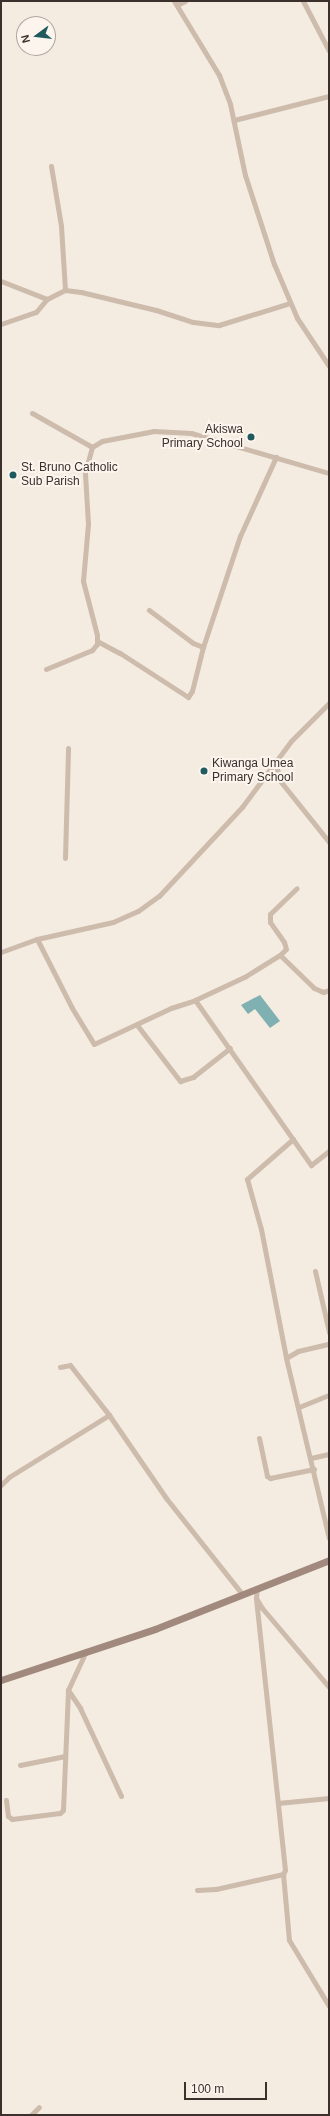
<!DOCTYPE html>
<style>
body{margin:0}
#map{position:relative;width:330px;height:2116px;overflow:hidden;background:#f4ebe1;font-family:Helvetica,sans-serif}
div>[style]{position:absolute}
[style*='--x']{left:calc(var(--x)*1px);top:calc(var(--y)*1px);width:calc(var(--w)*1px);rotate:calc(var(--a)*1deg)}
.water>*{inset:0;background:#7fb0b2}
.street>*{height:5px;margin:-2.5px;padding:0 2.5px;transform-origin:2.5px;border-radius:2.5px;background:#cdbbac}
.secondary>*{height:7px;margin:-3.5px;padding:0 3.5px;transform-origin:3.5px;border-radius:3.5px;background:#a18a7d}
.dots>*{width:11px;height:11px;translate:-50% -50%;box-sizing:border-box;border:2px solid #fbf5ee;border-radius:50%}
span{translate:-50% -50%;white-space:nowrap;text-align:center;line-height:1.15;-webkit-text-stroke:4px #fbf5ee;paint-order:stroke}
.poi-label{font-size:12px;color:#3b302b}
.right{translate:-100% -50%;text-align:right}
.left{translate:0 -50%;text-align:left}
.frame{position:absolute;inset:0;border:2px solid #3b302b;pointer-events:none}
.north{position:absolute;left:16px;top:16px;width:40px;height:40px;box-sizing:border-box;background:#fbf5ee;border:1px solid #aea6a0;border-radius:50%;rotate:255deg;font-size:11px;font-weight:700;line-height:16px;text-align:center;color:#3b302b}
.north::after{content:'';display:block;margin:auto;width:14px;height:18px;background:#1f5a5e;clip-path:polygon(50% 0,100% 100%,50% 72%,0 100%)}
.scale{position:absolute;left:184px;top:2082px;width:83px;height:18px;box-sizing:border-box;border:2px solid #3b302b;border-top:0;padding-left:5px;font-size:12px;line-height:14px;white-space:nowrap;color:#3b302b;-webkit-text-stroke:3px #fbf5ee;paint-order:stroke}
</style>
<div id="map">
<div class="water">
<div style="clip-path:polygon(260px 995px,280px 1021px,270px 1028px,255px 1009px,248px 1014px,241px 1005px)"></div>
</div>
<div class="street">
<div style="--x:174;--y:1;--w:87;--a:58.7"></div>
<div style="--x:219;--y:75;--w:31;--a:69"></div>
<div style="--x:230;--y:104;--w:73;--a:78.1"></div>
<div style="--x:245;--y:175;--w:94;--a:72"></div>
<div style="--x:274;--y:264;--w:59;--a:66.9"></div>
<div style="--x:297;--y:318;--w:58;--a:56.3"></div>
<div style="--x:303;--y:1;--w:56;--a:62.5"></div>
<div style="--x:177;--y:5;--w:9;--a:-27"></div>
<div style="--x:234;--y:120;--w:98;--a:-14.2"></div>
<div style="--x:51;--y:166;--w:61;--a:80.5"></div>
<div style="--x:61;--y:226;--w:64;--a:86.4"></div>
<div style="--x:1;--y:281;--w:49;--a:21.4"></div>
<div style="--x:47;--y:299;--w:20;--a:-27"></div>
<div style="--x:65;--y:290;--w:16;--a:7"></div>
<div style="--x:81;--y:292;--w:77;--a:13.5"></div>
<div style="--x:156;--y:310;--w:39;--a:18"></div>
<div style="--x:193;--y:322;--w:26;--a:7"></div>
<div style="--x:219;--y:325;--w:74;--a:-17.2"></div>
<div style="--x:1;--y:324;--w:37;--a:-19"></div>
<div style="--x:36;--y:312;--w:17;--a:-50"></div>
<div style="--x:32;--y:413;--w:69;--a:29.5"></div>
<div style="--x:149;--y:610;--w:55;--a:36.9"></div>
<div style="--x:193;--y:643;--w:11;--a:22"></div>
<div style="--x:203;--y:647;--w:117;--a:-71.6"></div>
<div style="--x:240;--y:536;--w:87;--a:-65.5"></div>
<div style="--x:97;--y:641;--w:26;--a:28"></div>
<div style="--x:120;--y:653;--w:81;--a:32.9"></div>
<div style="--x:188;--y:697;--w:7;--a:-56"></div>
<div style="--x:192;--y:691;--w:45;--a:-76"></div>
<div style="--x:46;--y:669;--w:50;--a:-22.4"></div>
<div style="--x:92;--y:650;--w:8;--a:-50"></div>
<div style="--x:97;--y:644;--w:9;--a:-90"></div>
<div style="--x:97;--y:635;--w:56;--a:-104.5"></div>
<div style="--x:83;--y:581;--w:57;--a:-85"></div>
<div style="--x:88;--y:524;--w:51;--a:-93.4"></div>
<div style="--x:85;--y:473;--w:27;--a:-75"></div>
<div style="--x:92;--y:447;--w:12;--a:-31"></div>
<div style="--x:102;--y:441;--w:53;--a:-10.9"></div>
<div style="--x:154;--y:431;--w:37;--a:3"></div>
<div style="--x:191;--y:433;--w:144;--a:16.2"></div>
<div style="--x:275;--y:763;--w:20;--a:72"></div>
<div style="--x:281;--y:782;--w:77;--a:51.3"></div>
<div style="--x:65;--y:858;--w:110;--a:-88.4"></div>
<div style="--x:37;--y:939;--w:77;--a:63.1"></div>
<div style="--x:72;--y:1008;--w:42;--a:58.6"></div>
<div style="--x:94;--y:1044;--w:85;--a:-25.1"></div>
<div style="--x:171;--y:1008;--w:25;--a:-18"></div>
<div style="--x:195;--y:1000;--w:202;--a:54.9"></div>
<div style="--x:311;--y:1165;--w:23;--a:-38"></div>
<div style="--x:1;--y:952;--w:38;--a:-20"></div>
<div style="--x:37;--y:939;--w:78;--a:-12.6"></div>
<div style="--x:113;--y:922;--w:27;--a:-24"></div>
<div style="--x:138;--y:911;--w:26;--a:-36"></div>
<div style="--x:159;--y:896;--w:122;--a:-47"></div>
<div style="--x:242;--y:807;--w:82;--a:-53.4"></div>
<div style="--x:291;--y:741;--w:54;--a:-45"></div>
<div style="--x:280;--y:955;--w:8;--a:-45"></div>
<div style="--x:286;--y:949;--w:7;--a:-106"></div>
<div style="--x:284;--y:942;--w:24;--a:-125"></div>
<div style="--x:270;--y:922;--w:8;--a:-90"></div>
<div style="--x:270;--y:914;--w:37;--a:-44"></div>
<div style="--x:195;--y:1000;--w:56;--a:-25.2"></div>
<div style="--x:246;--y:976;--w:40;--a:-32"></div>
<div style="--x:280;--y:955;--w:47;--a:44.1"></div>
<div style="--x:314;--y:988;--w:10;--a:24"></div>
<div style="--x:323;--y:992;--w:6;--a:-18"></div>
<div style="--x:137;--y:1025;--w:71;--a:52.5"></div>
<div style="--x:180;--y:1081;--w:14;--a:-17"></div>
<div style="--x:193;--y:1077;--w:47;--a:-38.1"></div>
<div style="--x:293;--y:1139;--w:61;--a:139"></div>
<div style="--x:247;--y:1179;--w:52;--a:74.4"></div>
<div style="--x:261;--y:1229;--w:131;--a:79"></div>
<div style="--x:286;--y:1358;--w:185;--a:76.6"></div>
<div style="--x:315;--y:1271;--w:63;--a:77.1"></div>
<div style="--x:286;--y:1358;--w:14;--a:-30"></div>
<div style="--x:298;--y:1351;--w:32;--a:-13"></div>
<div style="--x:60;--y:1367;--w:10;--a:-11"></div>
<div style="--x:70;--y:1365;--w:63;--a:52"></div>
<div style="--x:109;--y:1415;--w:101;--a:55.5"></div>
<div style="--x:166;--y:1498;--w:122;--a:51.6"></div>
<div style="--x:299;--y:1407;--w:32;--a:-22"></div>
<div style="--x:259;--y:1438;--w:39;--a:78"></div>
<div style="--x:267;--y:1476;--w:4;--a:34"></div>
<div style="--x:270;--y:1478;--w:45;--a:-11.6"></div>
<div style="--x:311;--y:1458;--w:18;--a:-13"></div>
<div style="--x:1;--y:1485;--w:11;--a:-45"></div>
<div style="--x:9;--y:1477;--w:118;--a:-31.8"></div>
<div style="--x:257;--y:1588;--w:10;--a:96"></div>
<div style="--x:256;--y:1598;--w:12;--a:59"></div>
<div style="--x:262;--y:1608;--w:104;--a:49.7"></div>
<div style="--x:68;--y:1690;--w:22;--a:56"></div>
<div style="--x:80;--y:1708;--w:97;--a:65"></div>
<div style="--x:20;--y:1765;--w:46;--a:-11.3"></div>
<div style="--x:6;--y:1800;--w:16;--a:83"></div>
<div style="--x:8;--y:1816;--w:5;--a:37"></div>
<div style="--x:12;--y:1819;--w:48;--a:-7.1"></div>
<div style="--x:60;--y:1813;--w:4;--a:-45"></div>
<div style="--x:63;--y:1810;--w:120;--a:-87.6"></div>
<div style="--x:68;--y:1690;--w:43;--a:-65.2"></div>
<div style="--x:278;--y:1803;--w:51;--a:-5.6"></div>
<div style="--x:283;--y:1874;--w:66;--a:84.8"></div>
<div style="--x:289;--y:1940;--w:77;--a:58.8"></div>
<div style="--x:197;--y:1890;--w:19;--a:-3"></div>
<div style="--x:216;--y:1889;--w:69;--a:-12.6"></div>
<div style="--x:283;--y:1874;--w:4;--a:-63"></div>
<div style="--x:285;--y:1870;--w:274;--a:-96.1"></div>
<div style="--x:31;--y:2115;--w:11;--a:-45"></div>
</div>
<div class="secondary">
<div style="--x:1;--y:1680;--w:162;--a:-18.3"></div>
<div style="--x:155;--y:1629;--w:187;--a:-21.6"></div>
</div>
<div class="dots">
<div style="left:251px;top:437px;background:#1f5a5e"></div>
<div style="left:13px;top:475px;background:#1f5a5e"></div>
<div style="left:204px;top:771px;background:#1f5a5e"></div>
</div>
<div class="poi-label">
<span class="right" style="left:243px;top:437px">Akiswa<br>Primary School</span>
<span class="left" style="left:21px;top:475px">St. Bruno Catholic<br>Sub Parish</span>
<span class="left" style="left:212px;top:771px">Kiwanga Umea<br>Primary School</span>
</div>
<div class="frame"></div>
<div class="north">N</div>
<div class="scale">100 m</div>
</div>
